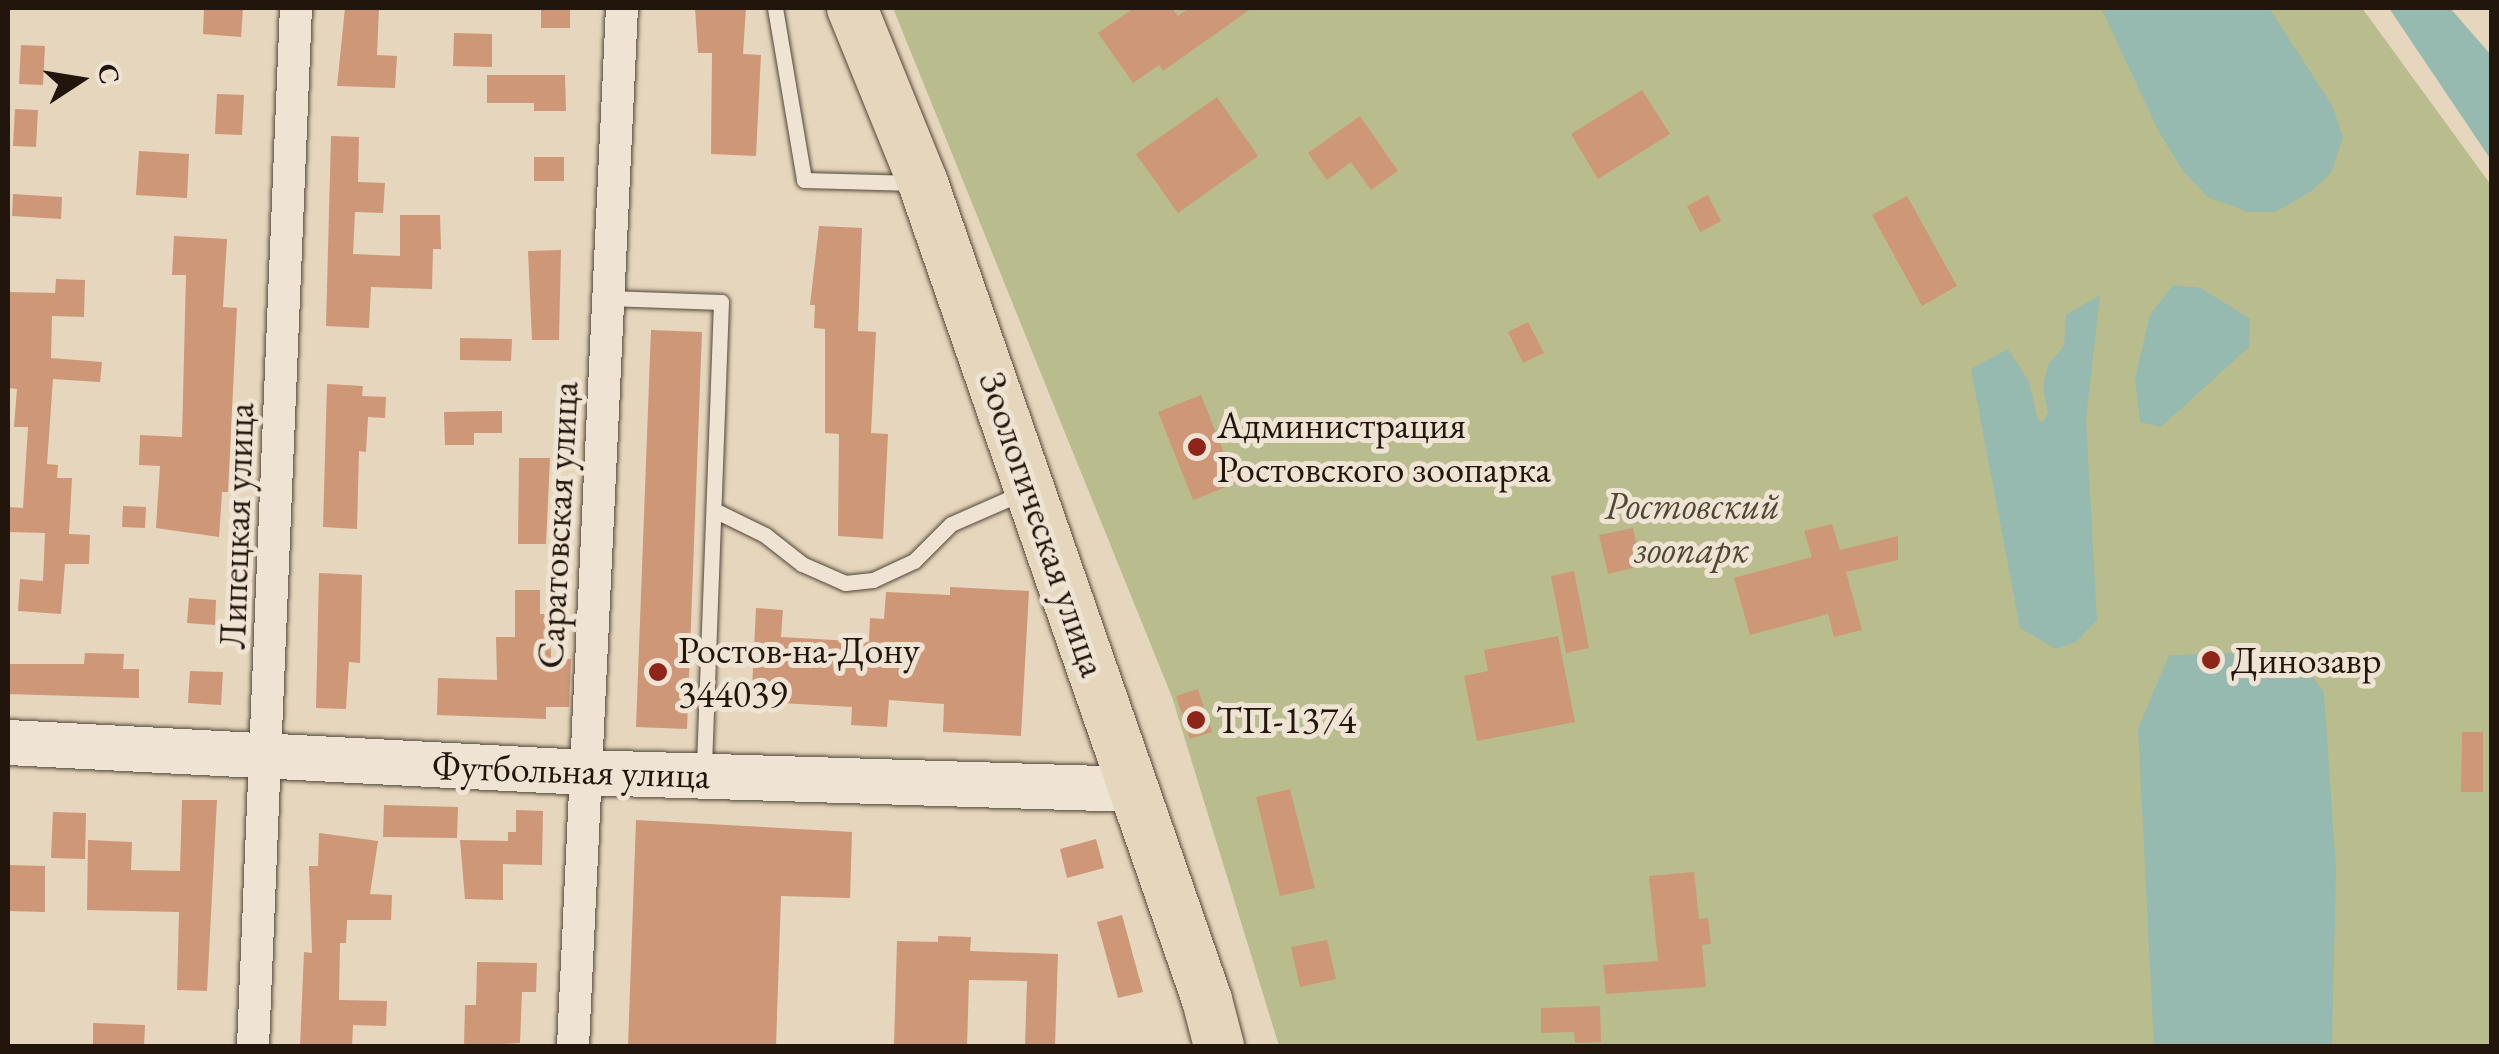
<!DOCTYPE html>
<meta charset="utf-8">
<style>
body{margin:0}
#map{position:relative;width:2499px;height:1054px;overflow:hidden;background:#e6d6bd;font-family:"EB Garamond",serif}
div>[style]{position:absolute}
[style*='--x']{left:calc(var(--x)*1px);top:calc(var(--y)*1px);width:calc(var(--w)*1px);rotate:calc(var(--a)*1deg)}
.green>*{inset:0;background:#b9bd8e}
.water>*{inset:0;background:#96b9b0}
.building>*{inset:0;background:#ce9777}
.roads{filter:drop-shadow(0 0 2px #534638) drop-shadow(0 0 2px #534638)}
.service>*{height:15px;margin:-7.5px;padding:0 7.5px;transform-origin:7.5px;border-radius:7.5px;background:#efe4d4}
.minor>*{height:32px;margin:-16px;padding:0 16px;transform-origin:16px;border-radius:16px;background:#efe4d4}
.secondary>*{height:45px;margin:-22.5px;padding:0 22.5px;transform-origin:22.5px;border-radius:22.5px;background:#efe4d4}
.primary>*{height:50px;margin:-25px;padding:0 25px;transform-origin:25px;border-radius:25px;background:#e6d6bd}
.dots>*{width:28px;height:28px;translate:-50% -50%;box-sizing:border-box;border:5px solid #efe4d4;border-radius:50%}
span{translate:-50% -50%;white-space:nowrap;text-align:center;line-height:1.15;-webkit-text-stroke:10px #efe4d4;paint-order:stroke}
.poi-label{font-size:38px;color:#22160c}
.left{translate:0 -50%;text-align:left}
.park-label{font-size:38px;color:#4f4833;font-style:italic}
.street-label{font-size:38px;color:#22160c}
.frame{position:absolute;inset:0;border:10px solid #22160c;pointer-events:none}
.north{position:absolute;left:30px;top:30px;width:100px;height:100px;-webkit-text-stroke:8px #efe4d4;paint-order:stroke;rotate:78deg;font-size:28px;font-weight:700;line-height:40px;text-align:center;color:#22160c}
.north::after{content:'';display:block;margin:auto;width:35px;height:45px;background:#22160c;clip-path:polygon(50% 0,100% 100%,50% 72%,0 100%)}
</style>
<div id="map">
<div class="green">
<div style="clip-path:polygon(893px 8px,2362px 8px,2491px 185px,2491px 1046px,1279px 1046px,1172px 697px)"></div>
</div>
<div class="water">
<div style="clip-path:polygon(2101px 8px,2269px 8px,2332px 105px,2343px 137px,2331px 173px,2312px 191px,2275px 212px,2248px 212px,2208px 197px,2183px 171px,2159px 132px)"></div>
<div style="clip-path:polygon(2389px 8px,2450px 8px,2491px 55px,2491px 160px)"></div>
<div style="clip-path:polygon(2173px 285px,2201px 288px,2250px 319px,2249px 347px,2161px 427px,2140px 422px,2135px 378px,2150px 315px)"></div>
<div style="clip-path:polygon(2100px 295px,2086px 419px,2097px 620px,2076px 642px,2056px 649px,2020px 628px,1971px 369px,2008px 349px,2029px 382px,2038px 420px,2043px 422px,2048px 413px,2043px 386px,2048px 365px,2064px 346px,2066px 315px)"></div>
<div style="clip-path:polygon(2292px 651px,2324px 692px,2336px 870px,2332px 1046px,2154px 1046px,2138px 729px,2169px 655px)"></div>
</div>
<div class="building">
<div style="clip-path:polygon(204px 8px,243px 8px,241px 37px,203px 34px)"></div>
<div style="clip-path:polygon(345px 8px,379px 8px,377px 55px,397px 56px,395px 88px,337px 86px)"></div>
<div style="clip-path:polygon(541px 8px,570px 8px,570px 28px,541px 28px)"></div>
<div style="clip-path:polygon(695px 8px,746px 8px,743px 54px,761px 55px,756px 156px,711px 154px,712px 53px,698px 53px)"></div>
<div style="clip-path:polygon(1134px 8px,1172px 8px,1178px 16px,1189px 8px,1252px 8px,1163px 71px,1159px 65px,1133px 83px,1098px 33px)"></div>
<div style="clip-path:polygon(454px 33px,492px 34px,492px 67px,453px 66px)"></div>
<div style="clip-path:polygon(21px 45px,45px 46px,43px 85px,19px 84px)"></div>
<div style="clip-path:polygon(487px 75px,565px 75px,566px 111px,534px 111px,534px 103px,487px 103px)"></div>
<div style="clip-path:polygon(1642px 90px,1670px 134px,1598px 179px,1571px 134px)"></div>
<div style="clip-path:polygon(217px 94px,244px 95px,242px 135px,215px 134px)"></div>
<div style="clip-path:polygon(1217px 97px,1258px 156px,1178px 213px,1136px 154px)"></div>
<div style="clip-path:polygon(15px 109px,38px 110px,36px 147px,13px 146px)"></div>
<div style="clip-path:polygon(1360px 116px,1398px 171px,1371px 190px,1351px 162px,1327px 180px,1308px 153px)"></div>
<div style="clip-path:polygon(331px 136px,359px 137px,358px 182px,385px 183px,383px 213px,355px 212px,353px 254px,400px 256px,400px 215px,440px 215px,441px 249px,433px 249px,432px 289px,371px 287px,369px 328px,326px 326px)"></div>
<div style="clip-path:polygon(139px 151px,189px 154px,187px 198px,136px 195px)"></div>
<div style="clip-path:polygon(534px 157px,564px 157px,564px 181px,534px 181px)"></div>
<div style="clip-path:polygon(13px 194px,62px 197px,61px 219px,12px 216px)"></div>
<div style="clip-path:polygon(1708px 195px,1721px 221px,1700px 232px,1687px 206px)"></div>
<div style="clip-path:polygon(1907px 196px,1957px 286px,1922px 306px,1872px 215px)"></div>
<div style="clip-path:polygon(819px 226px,862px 228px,858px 331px,876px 332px,871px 433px,888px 434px,883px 539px,838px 536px,839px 434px,825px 433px,825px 329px,814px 328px,815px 305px,810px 305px)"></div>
<div style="clip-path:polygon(174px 236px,227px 239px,223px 307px,237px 308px,228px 492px,222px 492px,219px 537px,156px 528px,160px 466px,139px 465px,140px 435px,182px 437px,186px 275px,172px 275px)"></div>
<div style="clip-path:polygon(561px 250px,559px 340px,532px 340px,528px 251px)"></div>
<div style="clip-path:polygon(56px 279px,85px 280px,84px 317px,52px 316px,51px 358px,102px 362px,100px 382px,53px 379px,47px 464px,58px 465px,57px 478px,72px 478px,69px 534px,90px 535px,89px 564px,65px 564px,61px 614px,18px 611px,20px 579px,43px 581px,45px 533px,8px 532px,8px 507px,23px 508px,28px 427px,14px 427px,17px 389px,8px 388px,8px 292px,55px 293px)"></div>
<div style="clip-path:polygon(1528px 322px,1544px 353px,1523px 363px,1508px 332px)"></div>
<div style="clip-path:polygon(651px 330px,702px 332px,687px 729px,636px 727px)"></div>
<div style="clip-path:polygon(460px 338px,512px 339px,511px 361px,460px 360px)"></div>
<div style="clip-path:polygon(327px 384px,363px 386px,362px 396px,386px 397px,385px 418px,368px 417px,366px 452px,359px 451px,357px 529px,323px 527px)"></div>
<div style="clip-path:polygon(1201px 395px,1236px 483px,1193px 500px,1158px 412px)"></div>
<div style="clip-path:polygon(502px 411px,502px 433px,474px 433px,474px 445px,445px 445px,444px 412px)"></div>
<div style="clip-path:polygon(519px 458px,550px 458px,546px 544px,518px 544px)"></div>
<div style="clip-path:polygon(123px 506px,146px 507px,145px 528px,122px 527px)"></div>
<div style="clip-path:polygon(1832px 524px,1840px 550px,1898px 536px,1898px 560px,1846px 572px,1862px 630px,1834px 637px,1828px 614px,1750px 635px,1734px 578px,1812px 557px,1804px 531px)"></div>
<div style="clip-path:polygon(1633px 528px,1641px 566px,1608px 574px,1599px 535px)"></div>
<div style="clip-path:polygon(1574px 571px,1589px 648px,1566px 653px,1551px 576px)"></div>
<div style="clip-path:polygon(319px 573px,362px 575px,360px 663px,349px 662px,346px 709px,316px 708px)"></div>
<div style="clip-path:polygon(950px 587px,1029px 591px,1021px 736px,943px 732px,944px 704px,889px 700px,887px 727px,851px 725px,852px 707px,780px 703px,780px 691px,752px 689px,756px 608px,783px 610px,781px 637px,869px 642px,870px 618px,884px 619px,886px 592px,950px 595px)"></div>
<div style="clip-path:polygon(515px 590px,540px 590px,540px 614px,550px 614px,551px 658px,571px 659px,569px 707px,546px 707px,546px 719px,437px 715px,438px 678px,497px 680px,496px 637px,515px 637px)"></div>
<div style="clip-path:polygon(189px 598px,216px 600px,215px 625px,187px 623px)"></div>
<div style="clip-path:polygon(1558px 636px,1575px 722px,1477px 741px,1464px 676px,1488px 671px,1484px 650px)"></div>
<div style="clip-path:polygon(85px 653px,124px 654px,123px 669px,139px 669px,139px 698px,8px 694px,8px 664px,84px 664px)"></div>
<div style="clip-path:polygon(190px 671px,223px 672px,221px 705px,188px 703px)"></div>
<div style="clip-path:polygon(1198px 689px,1212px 732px,1190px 739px,1176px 696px)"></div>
<div style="clip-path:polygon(2462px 732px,2483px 732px,2483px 792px,2461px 792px)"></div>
<div style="clip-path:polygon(1290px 789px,1315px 888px,1280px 896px,1256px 797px)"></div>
<div style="clip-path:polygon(182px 800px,217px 800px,207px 991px,177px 990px,179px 912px,87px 910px,88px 840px,132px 842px,131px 870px,180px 871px)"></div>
<div style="clip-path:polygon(384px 805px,458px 807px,457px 838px,383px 837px)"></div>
<div style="clip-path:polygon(516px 810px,543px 811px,542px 865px,503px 864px,503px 900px,465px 899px,460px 840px,508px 841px,508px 832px,516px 832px)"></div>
<div style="clip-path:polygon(53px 812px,86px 813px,85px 859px,51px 858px)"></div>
<div style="clip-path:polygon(636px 820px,852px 832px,850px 898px,781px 896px,776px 1046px,628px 1046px)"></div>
<div style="clip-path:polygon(319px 833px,378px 841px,370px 894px,392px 895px,391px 920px,347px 920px,346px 943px,340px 943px,339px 1000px,387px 1001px,386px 1026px,353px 1025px,352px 1046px,300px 1046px,304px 952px,312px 953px,309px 866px,318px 866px)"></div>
<div style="clip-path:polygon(1096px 839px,1104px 868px,1067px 878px,1060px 849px)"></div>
<div style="clip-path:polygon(8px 865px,45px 866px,45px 912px,8px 911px)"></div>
<div style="clip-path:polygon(1694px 872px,1699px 919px,1708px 918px,1711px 944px,1702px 945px,1706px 987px,1606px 994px,1603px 965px,1658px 961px,1649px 876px)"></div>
<div style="clip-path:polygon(1122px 915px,1143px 992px,1118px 998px,1097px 922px)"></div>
<div style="clip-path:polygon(938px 936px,971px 937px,970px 951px,1058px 954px,1055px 1046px,1025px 1046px,1027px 981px,969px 980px,967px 1046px,894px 1046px,897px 941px,938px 942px)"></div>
<div style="clip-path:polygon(1327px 940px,1336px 979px,1300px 987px,1291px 947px)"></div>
<div style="clip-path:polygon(477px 962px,537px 963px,536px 992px,522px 992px,520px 1043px,464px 1046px,465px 1005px,476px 1005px)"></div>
<div style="clip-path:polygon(1600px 1006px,1601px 1042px,1575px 1043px,1574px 1032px,1541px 1033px,1541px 1008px)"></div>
<div style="clip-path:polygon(93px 1023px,145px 1025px,144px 1046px,93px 1046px)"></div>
</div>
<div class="roads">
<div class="service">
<div style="--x:775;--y:8;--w:174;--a:80.4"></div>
<div style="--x:804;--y:180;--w:111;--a:1.5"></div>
<div style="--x:608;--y:298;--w:113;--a:2"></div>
<div style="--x:721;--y:302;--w:467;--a:92.1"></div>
<div style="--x:714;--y:510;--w:57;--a:26.1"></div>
<div style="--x:765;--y:535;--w:47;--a:38.1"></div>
<div style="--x:802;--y:564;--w:47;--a:23.8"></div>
<div style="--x:845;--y:583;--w:28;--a:-6"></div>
<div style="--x:873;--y:580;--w:45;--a:-24.9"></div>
<div style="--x:914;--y:561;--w:52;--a:-45"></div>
<div style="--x:951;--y:524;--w:80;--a:-23.7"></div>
</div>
<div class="minor">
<div style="--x:253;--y:1046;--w:1039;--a:-87.63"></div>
<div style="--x:573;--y:1046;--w:1039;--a:-87.3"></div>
</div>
<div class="secondary">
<div style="--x:8;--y:742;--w:577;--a:2.98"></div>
<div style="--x:584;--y:772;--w:550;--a:1.77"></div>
</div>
<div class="primary">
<div style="--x:852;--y:8;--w:189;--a:67.9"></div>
<div style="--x:923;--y:183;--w:865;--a:70.83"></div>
<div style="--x:1207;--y:1000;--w:48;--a:75.4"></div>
</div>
</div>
<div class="dots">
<div style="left:1197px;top:447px;background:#8f2418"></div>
<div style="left:2211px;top:660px;background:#8f2418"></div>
<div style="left:658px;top:672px;background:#8f2418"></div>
<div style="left:1196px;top:720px;background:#8f2418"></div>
</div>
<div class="poi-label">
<span class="left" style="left:1217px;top:447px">Администрация<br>Ростовского зоопарка</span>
<span class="left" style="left:678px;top:672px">Ростов-на-Дону<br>344039</span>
<span class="left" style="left:2231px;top:660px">Динозавр</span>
<span class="left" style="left:1216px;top:720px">ТП-1374</span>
</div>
<div class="park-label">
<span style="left:1692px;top:527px">Ростовский<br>зоопарк</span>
</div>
<div class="street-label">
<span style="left:1043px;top:524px;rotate:71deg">Зоологическая улица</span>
<span style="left:557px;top:525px;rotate:-87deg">Саратовская улица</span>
<span style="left:236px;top:526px;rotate:-88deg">Липецкая улица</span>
<span style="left:571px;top:770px;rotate:2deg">Футбольная улица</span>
</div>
<div class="frame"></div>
<div class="north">С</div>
</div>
